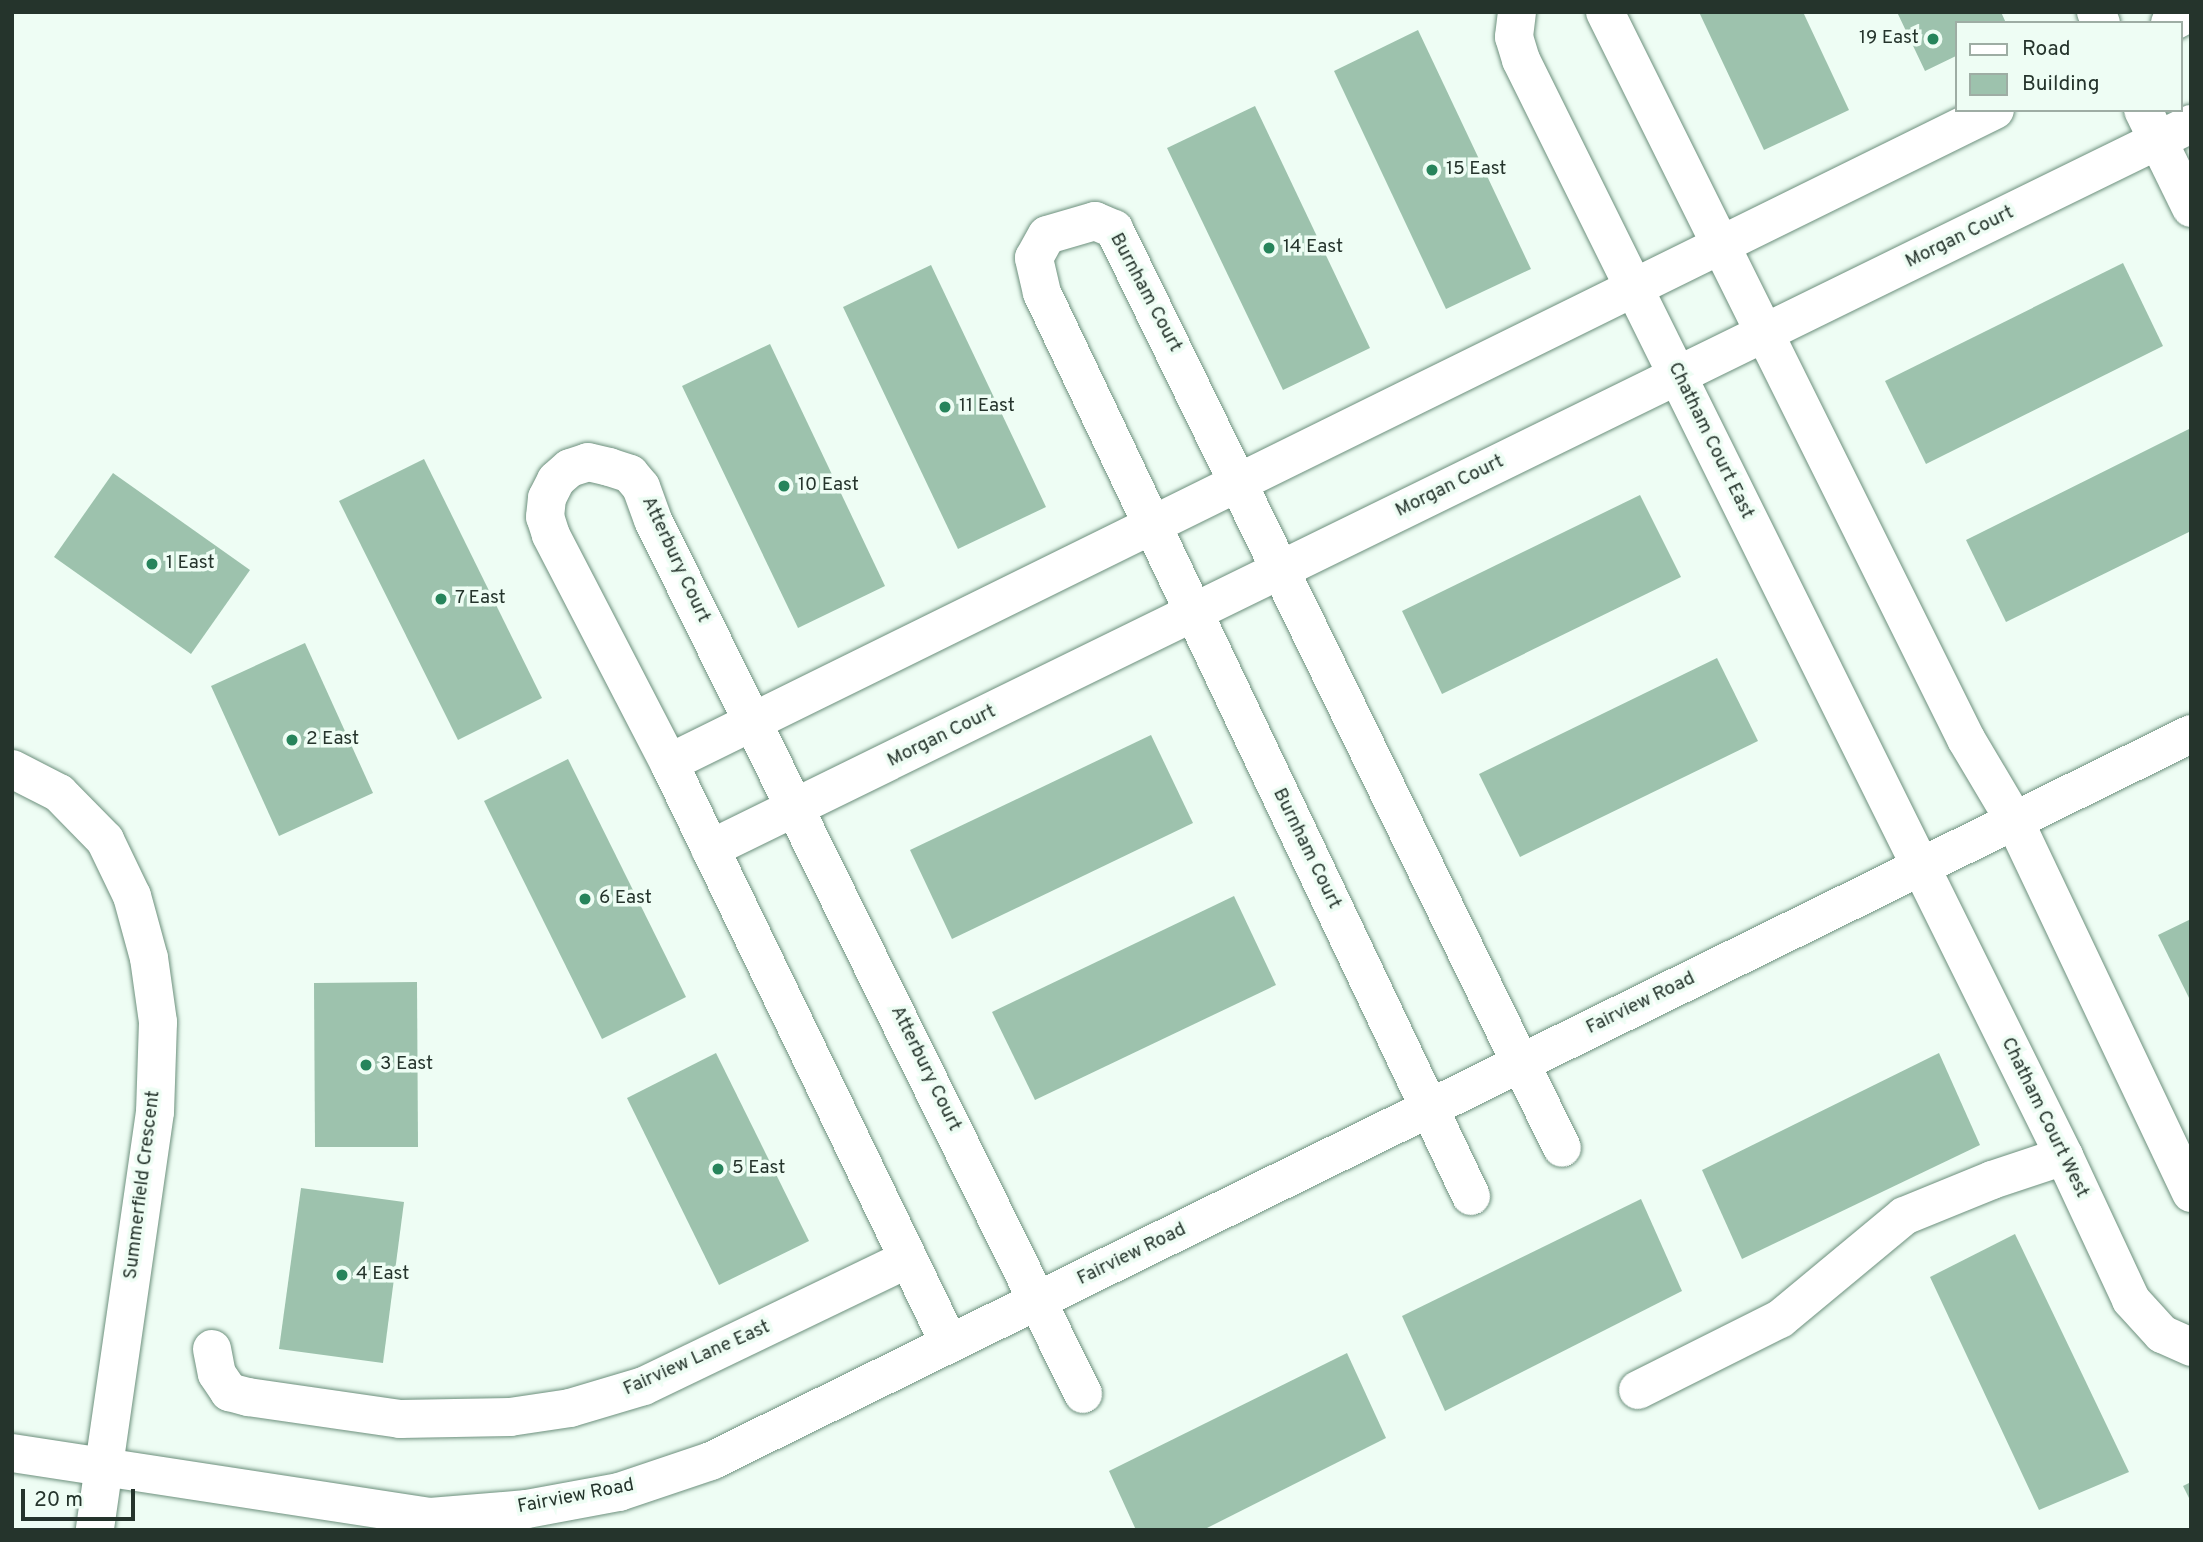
<!DOCTYPE html>
<style>
body{margin:0}
#map{position:relative;width:2203px;height:1542px;overflow:hidden;background:#eefdf4;font-family:Overpass,sans-serif}
div>[style]{position:absolute}
[style*='--x']{left:calc(var(--x)*1px);top:calc(var(--y)*1px);width:calc(var(--w)*1px);rotate:calc(var(--a)*1deg)}
.building>*{inset:0;background:#9dc2ad}
.roads{filter:drop-shadow(0 0 2px #6d907d) drop-shadow(0 0 2px #6d907d)}
.minor>*{height:38px;margin:-19px;padding:0 19px;transform-origin:19px;border-radius:19px;background:#fff}
.dots>*{width:19px;height:19px;translate:-50% -50%;box-sizing:border-box;border:4px solid #eefdf4;border-radius:50%}
span{translate:-50% -50%;white-space:nowrap;text-align:center;line-height:1.15;-webkit-text-stroke:7px #eefdf4;paint-order:stroke}
.poi-label{font-size:19px;color:#25342c}
.right{translate:-100% -50%;text-align:right}
.left{translate:0 -50%;text-align:left}
.street-label{font-size:19px;color:#25342c}
.frame{position:absolute;inset:0;border:14px solid #25342c;pointer-events:none}
.legend{position:absolute;left:1955px;top:21px;width:228px;height:91px;box-sizing:border-box;background:#eefdf4;border:2px solid #9eada4;margin:0;padding:9px 12px;list-style:none;font-size:21px;color:#25342c}
.legend li{display:flex;align-items:center;gap:14px;height:35px}
.legend b{width:35px;border:2px solid #9eada4}
.scale{position:absolute;left:21px;top:1489px;width:114px;height:32px;box-sizing:border-box;border:4px solid #25342c;border-top:0;padding-left:9px;font-size:21px;line-height:24px;white-space:nowrap;color:#25342c;-webkit-text-stroke:5px #eefdf4;paint-order:stroke}
</style>
<div id="map">
<div class="building">
<div style="clip-path:polygon(1699px 12px,1803px 12px,1849px 110px,1764px 150px)"></div>
<div style="clip-path:polygon(1897px 12px,2001px 12px,2006px 23px,1956px 23px,1956px 56px,1925px 71px)"></div>
<div style="clip-path:polygon(1418px 30px,1531px 269px,1446px 309px,1334px 71px)"></div>
<div style="clip-path:polygon(1255px 106px,1370px 348px,1283px 390px,1167px 148px)"></div>
<div style="clip-path:polygon(2123px 263px,2163px 346px,1926px 464px,1885px 381px)"></div>
<div style="clip-path:polygon(931px 265px,1046px 507px,958px 549px,843px 307px)"></div>
<div style="clip-path:polygon(770px 344px,885px 586px,798px 628px,682px 386px)"></div>
<div style="clip-path:polygon(2191px 428px,2191px 531px,2006px 622px,1966px 540px)"></div>
<div style="clip-path:polygon(424px 459px,542px 698px,458px 740px,339px 501px)"></div>
<div style="clip-path:polygon(113px 473px,250px 570px,191px 654px,54px 557px)"></div>
<div style="clip-path:polygon(1640px 495px,1681px 577px,1442px 694px,1402px 611px)"></div>
<div style="clip-path:polygon(305px 643px,373px 793px,279px 836px,211px 686px)"></div>
<div style="clip-path:polygon(1717px 658px,1758px 741px,1520px 857px,1479px 774px)"></div>
<div style="clip-path:polygon(1151px 735px,1193px 823px,952px 939px,910px 850px)"></div>
<div style="clip-path:polygon(568px 759px,686px 997px,602px 1039px,484px 801px)"></div>
<div style="clip-path:polygon(1234px 896px,1276px 985px,1035px 1100px,992px 1012px)"></div>
<div style="clip-path:polygon(2191px 919px,2191px 1002px,2158px 935px)"></div>
<div style="clip-path:polygon(417px 982px,418px 1147px,315px 1147px,314px 983px)"></div>
<div style="clip-path:polygon(716px 1053px,809px 1241px,719px 1285px,627px 1098px)"></div>
<div style="clip-path:polygon(1939px 1053px,1980px 1145px,1742px 1259px,1702px 1170px)"></div>
<div style="clip-path:polygon(301px 1188px,404px 1202px,383px 1363px,279px 1349px)"></div>
<div style="clip-path:polygon(1641px 1199px,1682px 1291px,1445px 1411px,1402px 1316px)"></div>
<div style="clip-path:polygon(2015px 1234px,2129px 1472px,2039px 1510px,1930px 1277px)"></div>
<div style="clip-path:polygon(1347px 1353px,1386px 1438px,1203px 1530px,1136px 1530px,1109px 1471px)"></div>
<div style="clip-path:polygon(2191px 1482px,2191px 1502px,2183px 1486px)"></div>
</div>
<div class="roads">
<div class="minor">
<div style="--x:1517;--y:12;--w:25;--a:97"></div>
<div style="--x:1514;--y:37;--w:24;--a:73"></div>
<div style="--x:1521;--y:60;--w:1223;--a:63.64"></div>
<div style="--x:2064;--y:1156;--w:159;--a:65"></div>
<div style="--x:2131;--y:1300;--w:46;--a:47.6"></div>
<div style="--x:2162;--y:1334;--w:32;--a:24"></div>
<div style="--x:1605;--y:12;--w:812;--a:63.59"></div>
<div style="--x:1966;--y:739;--w:94;--a:59.3"></div>
<div style="--x:2014;--y:820;--w:413;--a:64.6"></div>
<div style="--x:2096;--y:12;--w:12;--a:66"></div>
<div style="--x:2170;--y:23;--w:24;--a:-28"></div>
<div style="--x:2143;--y:110;--w:109;--a:63.9"></div>
<div style="--x:669;--y:763;--w:1478;--a:-26.22"></div>
<div style="--x:12;--y:769;--w:53;--a:27.1"></div>
<div style="--x:59;--y:793;--w:66;--a:45.6"></div>
<div style="--x:105;--y:840;--w:62;--a:64.3"></div>
<div style="--x:132;--y:896;--w:64;--a:74.7"></div>
<div style="--x:149;--y:958;--w:65;--a:82"></div>
<div style="--x:158;--y:1022;--w:90;--a:91.9"></div>
<div style="--x:155;--y:1112;--w:422;--a:98.2"></div>
<div style="--x:710;--y:849;--w:1649;--a:-26.08"></div>
<div style="--x:1471;--y:1196;--w:1000;--a:-115.41"></div>
<div style="--x:1042;--y:293;--w:36;--a:-103"></div>
<div style="--x:1034;--y:258;--w:26;--a:-61"></div>
<div style="--x:1047;--y:235;--w:50;--a:-16.3"></div>
<div style="--x:1095;--y:221;--w:21;--a:23"></div>
<div style="--x:1114;--y:229;--w:1022;--a:64.01"></div>
<div style="--x:949;--y:1343;--w:644;--a:-115.77"></div>
<div style="--x:669;--y:763;--w:257;--a:-117.4"></div>
<div style="--x:551;--y:535;--w:19;--a:-108"></div>
<div style="--x:545;--y:517;--w:19;--a:-84"></div>
<div style="--x:547;--y:498;--w:20;--a:-63"></div>
<div style="--x:556;--y:480;--w:18;--a:-41"></div>
<div style="--x:570;--y:468;--w:19;--a:-18"></div>
<div style="--x:588;--y:462;--w:22;--a:13"></div>
<div style="--x:609;--y:467;--w:22;--a:18"></div>
<div style="--x:630;--y:474;--w:17;--a:50"></div>
<div style="--x:641;--y:487;--w:35;--a:70"></div>
<div style="--x:653;--y:520;--w:974;--a:63.8"></div>
<div style="--x:212;--y:1349;--w:25;--a:79"></div>
<div style="--x:217;--y:1374;--w:22;--a:56"></div>
<div style="--x:229;--y:1392;--w:20;--a:15"></div>
<div style="--x:248;--y:1397;--w:154;--a:8.2"></div>
<div style="--x:400;--y:1419;--w:110;--a:-1"></div>
<div style="--x:510;--y:1417;--w:61;--a:-8.5"></div>
<div style="--x:570;--y:1408;--w:77;--a:-16.6"></div>
<div style="--x:644;--y:1386;--w:293;--a:-25.7"></div>
<div style="--x:1638;--y:1390;--w:159;--a:-26.6"></div>
<div style="--x:1780;--y:1319;--w:161;--a:-39.7"></div>
<div style="--x:1904;--y:1216;--w:95;--a:-22.2"></div>
<div style="--x:1992;--y:1180;--w:76;--a:-18.4"></div>
<div style="--x:12;--y:1453;--w:423;--a:8.7"></div>
<div style="--x:430;--y:1517;--w:97;--a:-4.7"></div>
<div style="--x:527;--y:1509;--w:94;--a:-10.5"></div>
<div style="--x:619;--y:1492;--w:97;--a:-18.6"></div>
<div style="--x:711;--y:1461;--w:1649;--a:-26.16"></div>
</div>
</div>
<div class="dots">
<div style="left:1933px;top:39px;background:#26845b"></div>
<div style="left:1432px;top:170px;background:#26845b"></div>
<div style="left:1269px;top:248px;background:#26845b"></div>
<div style="left:945px;top:407px;background:#26845b"></div>
<div style="left:784px;top:486px;background:#26845b"></div>
<div style="left:152px;top:564px;background:#26845b"></div>
<div style="left:441px;top:599px;background:#26845b"></div>
<div style="left:292px;top:740px;background:#26845b"></div>
<div style="left:585px;top:899px;background:#26845b"></div>
<div style="left:366px;top:1065px;background:#26845b"></div>
<div style="left:718px;top:1169px;background:#26845b"></div>
<div style="left:342px;top:1275px;background:#26845b"></div>
</div>
<div class="poi-label">
<span class="right" style="left:1919px;top:39px">19 East</span>
<span class="left" style="left:1446px;top:170px">15 East</span>
<span class="left" style="left:1283px;top:248px">14 East</span>
<span class="left" style="left:959px;top:407px">11 East</span>
<span class="left" style="left:798px;top:486px">10 East</span>
<span class="left" style="left:166px;top:564px">1 East</span>
<span class="left" style="left:455px;top:599px">7 East</span>
<span class="left" style="left:306px;top:740px">2 East</span>
<span class="left" style="left:599px;top:899px">6 East</span>
<span class="left" style="left:380px;top:1065px">3 East</span>
<span class="left" style="left:732px;top:1169px">5 East</span>
<span class="left" style="left:356px;top:1275px">4 East</span>
</div>
<div class="street-label">
<span style="left:1960px;top:238px;rotate:-26deg">Morgan Court</span>
<span style="left:1145px;top:293px;rotate:62deg">Burnham Court</span>
<span style="left:1710px;top:441px;rotate:64deg">Chatham Court East</span>
<span style="left:1450px;top:487px;rotate:-26deg">Morgan Court</span>
<span style="left:675px;top:560px;rotate:65deg">Atterbury Court</span>
<span style="left:942px;top:737px;rotate:-26deg">Morgan Court</span>
<span style="left:1306px;top:849px;rotate:64deg">Burnham Court</span>
<span style="left:1641px;top:1004px;rotate:-26deg">Fairview Road</span>
<span style="left:925px;top:1069px;rotate:64deg">Atterbury Court</span>
<span style="left:2044px;top:1118px;rotate:64deg">Chatham Court West</span>
<span style="left:143px;top:1185px;rotate:-83deg">Summerfield Crescent</span>
<span style="left:1132px;top:1255px;rotate:-26deg">Fairview Road</span>
<span style="left:697px;top:1359px;rotate:-24deg">Fairview Lane East</span>
<span style="left:576px;top:1497px;rotate:-11deg">Fairview Road</span>
</div>
<div class="frame"></div>
<ul class="legend">
<li><b style="height:9px;background:#fff"></b>Road</li>
<li><b style="height:19px;background:#9dc2ad"></b>Building</li>
</ul>
<div class="scale">20 m</div>
</div>
